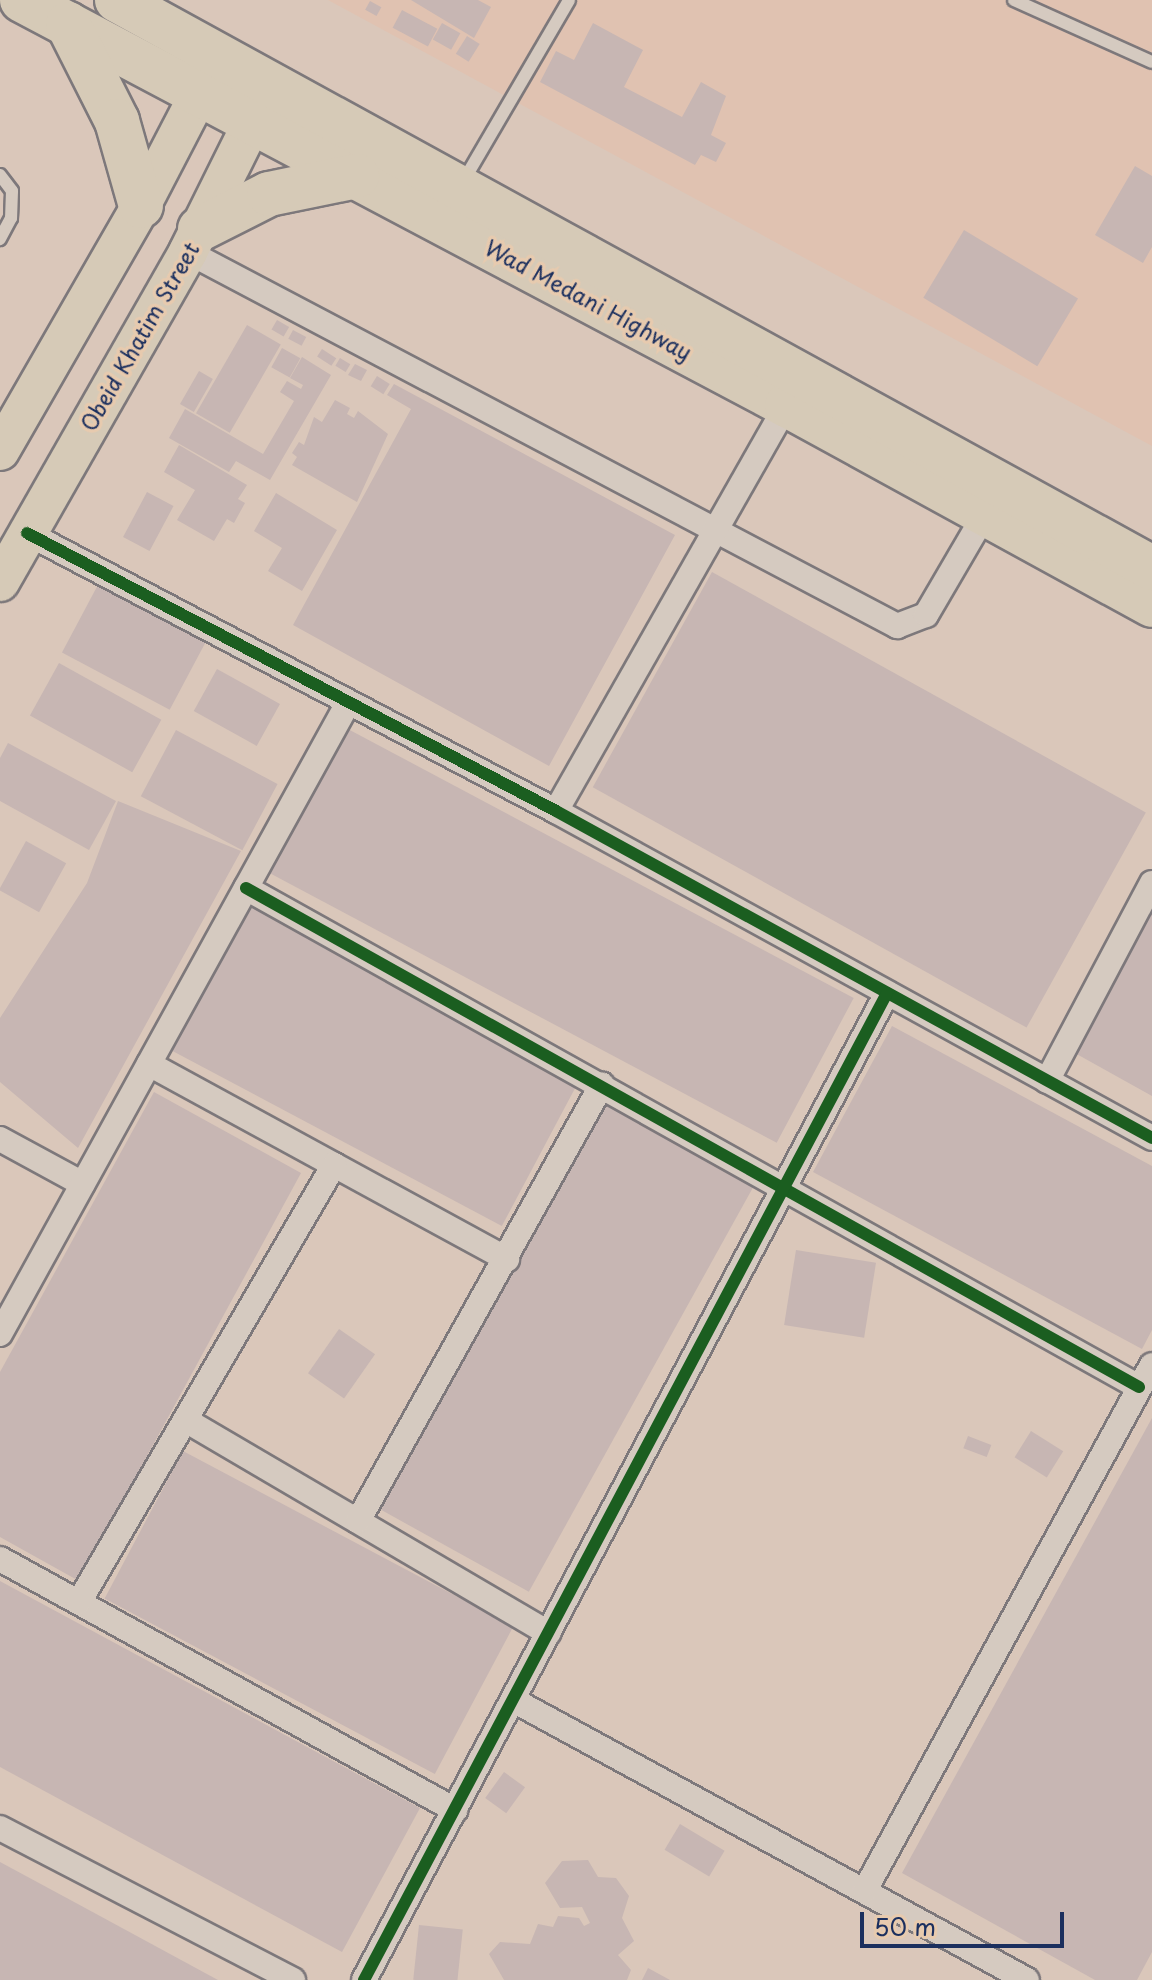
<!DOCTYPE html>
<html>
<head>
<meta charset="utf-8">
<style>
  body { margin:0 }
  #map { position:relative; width:1152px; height:1980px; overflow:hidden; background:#dac7ba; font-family:"Playpen Sans",sans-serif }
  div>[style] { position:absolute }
  .built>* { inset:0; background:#e0c2b1 }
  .building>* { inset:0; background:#c7b6b3; transform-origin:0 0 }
  .roads { filter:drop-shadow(2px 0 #7d787b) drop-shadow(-2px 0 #7d787b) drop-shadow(0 2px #7d787b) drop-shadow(0 -2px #7d787b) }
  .lane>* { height:12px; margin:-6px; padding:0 6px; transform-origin:6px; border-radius:6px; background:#d5cac0 }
  .street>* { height:24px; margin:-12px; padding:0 12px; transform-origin:12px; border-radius:12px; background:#d5cac0 }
  .primary>* { height:38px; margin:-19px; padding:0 19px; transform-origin:19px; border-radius:19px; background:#d6cab7 }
  .highway>* { height:44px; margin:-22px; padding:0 22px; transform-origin:22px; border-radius:22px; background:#d6cab7 }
  .cycleway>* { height:12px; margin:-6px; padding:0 6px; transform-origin:6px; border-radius:6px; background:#1b5e20 }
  span { translate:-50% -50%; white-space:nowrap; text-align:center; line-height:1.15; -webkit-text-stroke:7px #e7caae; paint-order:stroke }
  .street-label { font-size:22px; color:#1b2f5e }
  .scale { position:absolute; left:860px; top:1912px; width:204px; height:36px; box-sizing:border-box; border:4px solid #1b2f5e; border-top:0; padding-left:10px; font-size:24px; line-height:28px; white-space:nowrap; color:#1b2f5e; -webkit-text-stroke:6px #e7caae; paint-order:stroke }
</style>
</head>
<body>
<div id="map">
  <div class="built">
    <i style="clip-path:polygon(328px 0,1152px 0,1152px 446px)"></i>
  </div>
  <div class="building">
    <i style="clip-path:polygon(411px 0,478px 0,491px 7px,474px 38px)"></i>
    <i style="left:370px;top:1px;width:13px;height:10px;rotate:29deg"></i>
    <i style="left:402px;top:10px;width:40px;height:20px;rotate:28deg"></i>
    <i style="left:442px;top:23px;width:21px;height:19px;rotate:29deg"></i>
    <i style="clip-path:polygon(593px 23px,643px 50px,624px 87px,682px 117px,701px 82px,726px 96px,711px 135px,726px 143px,716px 162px,701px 155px,695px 165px,540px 82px,556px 51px,574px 60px)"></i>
    <i style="left:467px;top:36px;width:15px;height:21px;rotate:32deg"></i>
    <i style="clip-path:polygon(1135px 166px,1152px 176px,1152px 247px,1143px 263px,1095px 235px)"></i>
    <i style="left:964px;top:230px;width:133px;height:79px;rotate:31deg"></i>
    <i style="left:277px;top:320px;width:14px;height:11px;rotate:30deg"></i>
    <i style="left:247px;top:325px;width:39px;height:102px;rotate:30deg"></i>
    <i style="left:293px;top:330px;width:15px;height:10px;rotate:28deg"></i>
    <i style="left:282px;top:348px;width:21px;height:22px;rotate:29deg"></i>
    <i style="left:322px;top:349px;width:17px;height:9px;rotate:33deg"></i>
    <i style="clip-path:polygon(302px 357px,331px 375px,270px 480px,236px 461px,229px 472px,169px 438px,185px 409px,263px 454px,294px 401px,280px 392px,287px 381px,301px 389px,303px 385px,290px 378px)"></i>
    <i style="left:340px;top:358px;width:12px;height:9px;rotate:31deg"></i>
    <i style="clip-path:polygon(355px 364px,367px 370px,361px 381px,348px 375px)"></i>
    <i style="left:199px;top:371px;width:16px;height:38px;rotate:30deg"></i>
    <i style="left:377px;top:376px;width:15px;height:12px;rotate:32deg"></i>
    <i style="clip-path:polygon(394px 384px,675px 535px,549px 766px,293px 625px,411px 409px,387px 395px)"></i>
    <i style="clip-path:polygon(335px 400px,350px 408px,347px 414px,354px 418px,358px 411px,388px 434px,357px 502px,292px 465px,297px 457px,292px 453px,299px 442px,304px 445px,314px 417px,322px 422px)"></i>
    <i style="clip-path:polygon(179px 445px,247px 485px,238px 499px,245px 503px,234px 523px,227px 519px,214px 541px,177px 520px,195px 490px,164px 472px)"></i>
    <i style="left:147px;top:492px;width:30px;height:51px;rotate:28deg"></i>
    <i style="clip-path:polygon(276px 493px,337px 530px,302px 591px,268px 571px,282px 548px,254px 531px)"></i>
    <i style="left:712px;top:572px;width:496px;height:246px;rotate:29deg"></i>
    <i style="left:100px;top:581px;width:122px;height:81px;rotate:28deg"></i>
    <i style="left:59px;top:663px;width:117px;height:60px;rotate:29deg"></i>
    <i style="left:217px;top:669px;width:72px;height:48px;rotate:29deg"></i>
    <i style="left:346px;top:728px;width:575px;height:164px;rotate:28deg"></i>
    <i style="left:176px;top:730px;width:115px;height:75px;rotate:28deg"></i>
    <i style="clip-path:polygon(8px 743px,116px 801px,89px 850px,0 801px,0 758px)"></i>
    <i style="clip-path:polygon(118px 801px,241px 851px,78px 1148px,0 1082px,0 1018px,87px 883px)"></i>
    <i style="left:26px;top:841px;width:46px;height:56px;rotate:29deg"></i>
    <i style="left:250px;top:903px;width:374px;height:167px;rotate:28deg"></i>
    <i style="clip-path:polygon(1152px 910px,1152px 1096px,1073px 1052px)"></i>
    <i style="clip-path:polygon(892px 1026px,1152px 1166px,1152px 1330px,1142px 1349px,813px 1172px)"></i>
    <i style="clip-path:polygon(154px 1092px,301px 1173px,79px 1581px,0 1537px,0 1372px)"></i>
    <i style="left:606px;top:1104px;width:169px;height:464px;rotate:29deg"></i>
    <i style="left:796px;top:1250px;width:81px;height:76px;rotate:9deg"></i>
    <i style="left:339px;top:1329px;width:44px;height:54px;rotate:35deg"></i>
    <i style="clip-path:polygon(1152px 1418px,1152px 1952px,1137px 1980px,1095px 1980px,902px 1873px)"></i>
    <i style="left:1031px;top:1431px;width:38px;height:31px;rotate:32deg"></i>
    <i style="left:968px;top:1436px;width:25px;height:13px;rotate:21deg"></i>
    <i style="left:183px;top:1451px;width:374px;height:167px;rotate:28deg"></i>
    <i style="clip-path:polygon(0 1581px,420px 1808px,342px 1952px,0 1767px)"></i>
    <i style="left:504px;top:1772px;width:26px;height:32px;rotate:36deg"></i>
    <i style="left:680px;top:1824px;width:52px;height:30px;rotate:31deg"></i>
    <i style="clip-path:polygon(588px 1860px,598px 1877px,616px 1878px,629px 1896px,622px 1918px,634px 1941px,618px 1955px,631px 1970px,627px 1980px,504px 1980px,489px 1954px,500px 1942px,530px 1944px,538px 1924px,553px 1927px,558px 1916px,579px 1918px,584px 1926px,590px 1923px,582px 1907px,560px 1908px,545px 1883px,562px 1861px)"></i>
    <i style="clip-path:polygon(0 1862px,76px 1903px,218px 1980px,0 1980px)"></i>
    <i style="left:419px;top:1925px;width:44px;height:55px;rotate:6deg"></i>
    <i style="clip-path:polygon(648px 1968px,670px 1980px,642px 1980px)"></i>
  </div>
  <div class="roads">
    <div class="lane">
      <i style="left:1014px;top:0;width:151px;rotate:24.2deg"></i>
      <i style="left:0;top:175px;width:20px;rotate:53deg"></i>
      <i style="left:12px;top:191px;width:27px;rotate:92deg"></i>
      <i style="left:11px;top:218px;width:24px;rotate:118deg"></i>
      <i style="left:464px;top:180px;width:208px;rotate:-59.7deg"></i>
    </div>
    <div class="street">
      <i style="left:188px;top:252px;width:802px;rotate:27.81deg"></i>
      <i style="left:897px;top:626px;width:31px;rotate:-21deg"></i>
      <i style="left:926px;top:615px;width:117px;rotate:-59.7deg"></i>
      <i style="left:27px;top:533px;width:598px;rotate:27.72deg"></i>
      <i style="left:556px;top:811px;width:680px;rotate:28.75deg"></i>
      <i style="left:556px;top:811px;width:467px;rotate:-60.4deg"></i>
      <i style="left:246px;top:888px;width:1023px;rotate:29.2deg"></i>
      <i style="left:149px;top:1064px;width:408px;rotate:28.6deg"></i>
      <i style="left:1047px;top:1081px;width:224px;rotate:-62.1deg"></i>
      <i style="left:0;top:1139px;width:94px;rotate:28.5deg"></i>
      <i style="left:0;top:1334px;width:721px;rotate:-61.12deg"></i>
      <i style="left:187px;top:1421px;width:419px;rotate:30.4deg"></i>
      <i style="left:358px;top:1521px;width:500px;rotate:-60.8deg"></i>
      <i style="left:0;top:1559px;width:520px;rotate:28.88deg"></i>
      <i style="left:79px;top:1602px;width:506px;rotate:-59.74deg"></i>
      <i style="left:513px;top:1700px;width:585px;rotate:28.58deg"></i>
      <i style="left:0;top:1828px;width:330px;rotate:27.4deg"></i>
      <i style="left:865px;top:1890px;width:598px;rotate:-61.34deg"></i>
      <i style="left:364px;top:1980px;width:1117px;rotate:-62.08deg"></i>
    </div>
    <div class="primary">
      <i style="left:0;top:451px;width:283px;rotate:-60.1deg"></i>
      <i style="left:141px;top:206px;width:154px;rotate:-62.6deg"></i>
      <i style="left:0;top:582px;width:380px;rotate:-60.3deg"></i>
      <i style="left:188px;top:252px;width:173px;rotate:-63.6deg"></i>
    </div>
    <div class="highway">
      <i style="left:22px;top:0;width:866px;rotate:27.9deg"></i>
      <i style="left:787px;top:405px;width:416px;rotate:28.7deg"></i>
      <i style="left:117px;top:0;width:1181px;rotate:28.76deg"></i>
      <i style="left:68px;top:24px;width:109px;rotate:63.2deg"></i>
      <i style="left:117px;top:121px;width:88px;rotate:74.2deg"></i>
      <i style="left:200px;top:229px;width:77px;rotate:-26.9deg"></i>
      <i style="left:269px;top:194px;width:90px;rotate:-11.6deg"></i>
    </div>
  </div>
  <div class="cycleway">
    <i style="left:27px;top:533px;width:598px;rotate:27.72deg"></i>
    <i style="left:556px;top:811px;width:680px;rotate:28.75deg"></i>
    <i style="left:246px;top:888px;width:1023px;rotate:29.2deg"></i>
    <i style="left:364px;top:1980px;width:1117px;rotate:-62.08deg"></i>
  </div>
  <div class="street-label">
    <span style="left:589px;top:299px;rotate:28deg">Wad Medani Highway</span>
    <span style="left:139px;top:336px;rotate:-60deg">Obeid Khatim Street</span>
  </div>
  <div class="scale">50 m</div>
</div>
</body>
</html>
